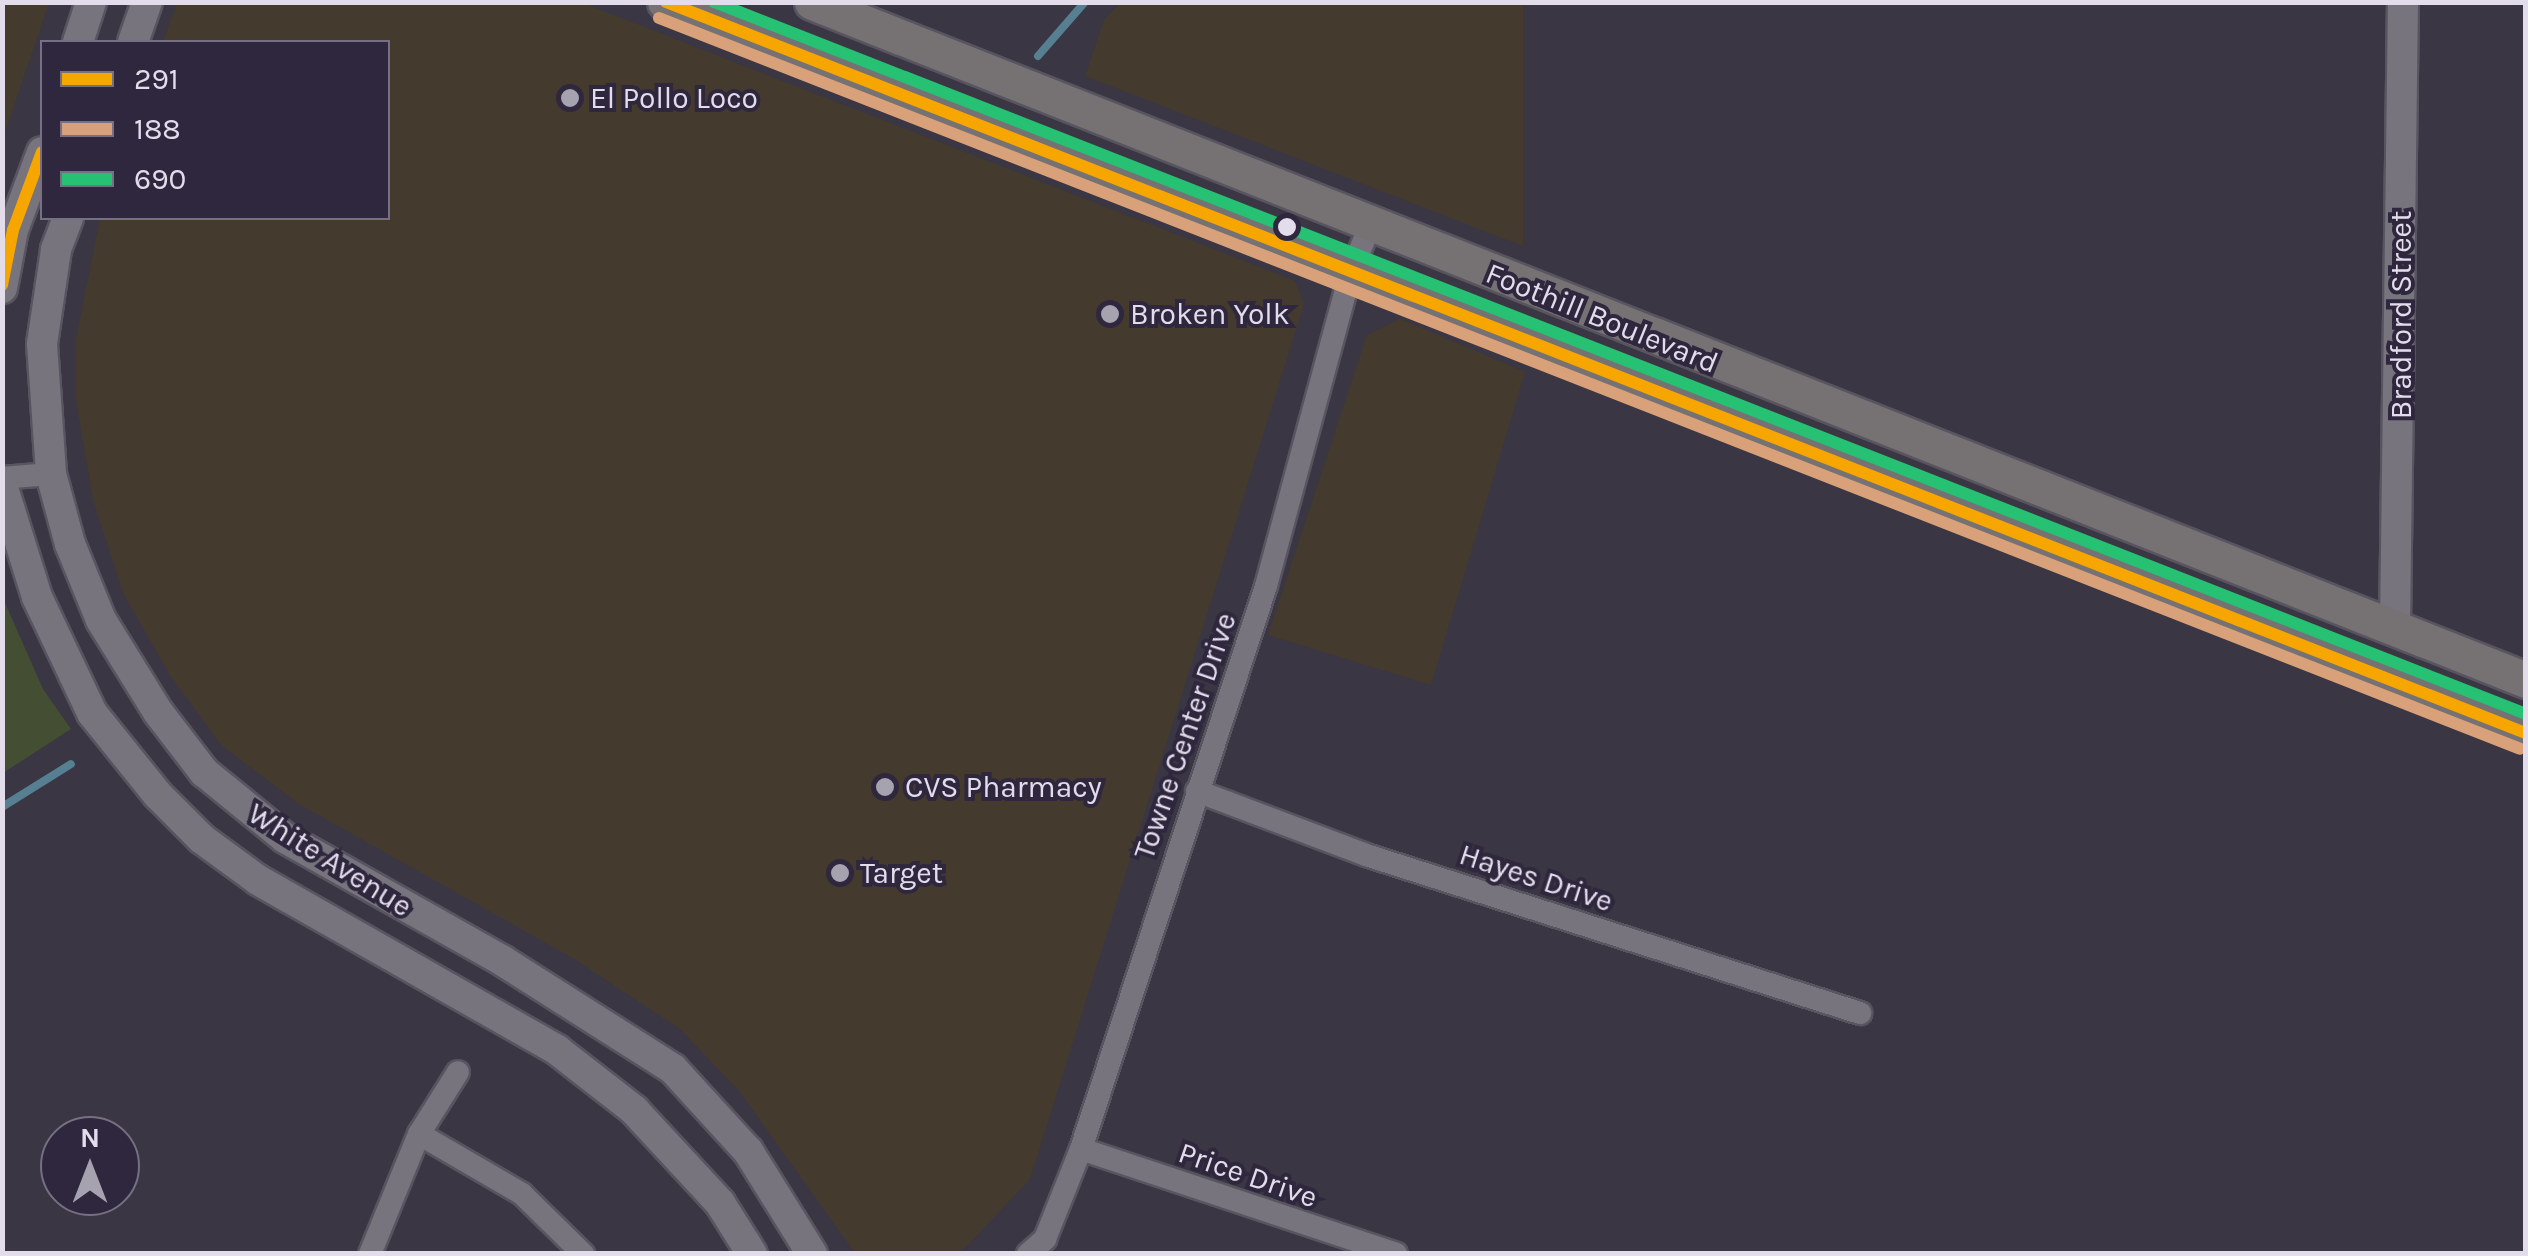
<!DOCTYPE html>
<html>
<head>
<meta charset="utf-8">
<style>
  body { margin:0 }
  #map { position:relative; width:2528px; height:1256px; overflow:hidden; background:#3a3643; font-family:Karla,sans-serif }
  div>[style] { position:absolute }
  .commercial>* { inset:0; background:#443b2e }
  .green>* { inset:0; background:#444e33 }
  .stream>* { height:8px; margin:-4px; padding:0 4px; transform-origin:4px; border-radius:4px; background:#577f92 }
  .roads { filter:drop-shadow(2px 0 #585460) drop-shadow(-2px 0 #585460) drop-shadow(0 2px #585460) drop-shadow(0 -2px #585460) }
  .street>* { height:22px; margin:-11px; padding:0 11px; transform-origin:11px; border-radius:11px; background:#77747e }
  .secondary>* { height:30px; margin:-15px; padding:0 15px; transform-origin:15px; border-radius:15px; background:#77747e }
  .primary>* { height:35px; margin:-17.5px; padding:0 17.5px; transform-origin:17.5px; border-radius:17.5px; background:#767173 }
  .bus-1>* { height:12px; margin:-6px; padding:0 6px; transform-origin:6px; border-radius:6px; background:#f7a600 }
  .bus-2>* { height:12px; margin:-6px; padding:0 6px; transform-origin:6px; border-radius:6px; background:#d9a179 }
  .bus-3>* { height:12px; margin:-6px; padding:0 6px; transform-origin:6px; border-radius:6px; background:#26c172 }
  .dots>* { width:28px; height:28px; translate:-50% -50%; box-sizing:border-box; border:5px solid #2f273d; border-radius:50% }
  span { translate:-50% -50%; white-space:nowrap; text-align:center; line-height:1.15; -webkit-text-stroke:8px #2f273d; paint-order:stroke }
  .poi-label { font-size:30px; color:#e2dceb }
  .left { translate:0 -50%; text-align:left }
  .street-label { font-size:30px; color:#e2dceb }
  .frame { position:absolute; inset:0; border:5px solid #e2dceb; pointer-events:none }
  .legend { position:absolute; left:40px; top:40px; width:350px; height:180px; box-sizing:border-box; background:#2f273d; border:2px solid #776f83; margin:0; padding:12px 18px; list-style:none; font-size:30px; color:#e2dceb }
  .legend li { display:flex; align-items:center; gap:20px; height:50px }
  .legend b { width:50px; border:2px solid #776f83 }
  .north { position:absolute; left:40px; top:1116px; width:100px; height:100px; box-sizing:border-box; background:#2f273d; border:2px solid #776f83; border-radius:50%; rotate:0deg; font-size:28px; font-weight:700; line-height:40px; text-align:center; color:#e2dceb }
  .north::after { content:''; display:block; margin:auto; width:35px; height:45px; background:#a7a2b0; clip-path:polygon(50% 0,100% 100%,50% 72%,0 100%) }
</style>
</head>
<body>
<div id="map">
  <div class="commercial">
    <i style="clip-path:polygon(3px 2px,49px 3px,3px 138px,2px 3px)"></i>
    <i style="clip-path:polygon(177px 3px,583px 3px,1295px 281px,1304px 304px,1030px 1179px,966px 1247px,954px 1253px,855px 1253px,740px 1092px,680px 1029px,576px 960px,299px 804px,222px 746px,170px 675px,124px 595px,93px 500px,76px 400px,76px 339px,100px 218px,388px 218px,388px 42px,163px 42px)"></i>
    <i style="clip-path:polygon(1120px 3px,1523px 3px,1523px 246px,1085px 76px,1104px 20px)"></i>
    <i style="clip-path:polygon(1400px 319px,1525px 372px,1431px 685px,1268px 635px,1367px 335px)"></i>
  </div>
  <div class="green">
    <i style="clip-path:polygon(2px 596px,43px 689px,71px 729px,3px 773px)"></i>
  </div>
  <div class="stream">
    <i style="left:1038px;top:56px;width:72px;rotate:-49deg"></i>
    <i style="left:2px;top:807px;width:81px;rotate:-31.9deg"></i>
  </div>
  <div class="roads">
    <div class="street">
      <i style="left:2px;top:478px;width:49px;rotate:-4.7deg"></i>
      <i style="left:1197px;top:791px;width:181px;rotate:20.7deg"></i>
      <i style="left:1366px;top:855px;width:519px;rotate:17.74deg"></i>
      <i style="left:419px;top:1134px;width:119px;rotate:30.2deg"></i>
      <i style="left:522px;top:1194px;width:86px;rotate:44.5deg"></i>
      <i style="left:1081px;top:1149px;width:332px;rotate:18.4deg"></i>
      <i style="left:370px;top:1254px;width:130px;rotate:-67.8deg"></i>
      <i style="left:419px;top:1134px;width:73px;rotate:-57.8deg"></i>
      <i style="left:1028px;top:1254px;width:23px;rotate:-41deg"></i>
      <i style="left:1045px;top:1239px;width:97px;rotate:-68.2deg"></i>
      <i style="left:1081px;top:1149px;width:593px;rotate:-71.81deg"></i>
      <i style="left:1266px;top:586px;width:323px;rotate:-74.9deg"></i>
      <i style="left:1350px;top:274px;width:52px;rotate:-67.4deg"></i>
    </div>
    <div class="secondary">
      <i style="left:78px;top:42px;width:42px;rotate:-72deg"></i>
      <i style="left:133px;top:42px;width:42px;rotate:-70.7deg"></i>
      <i style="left:68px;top:218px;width:34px;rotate:111deg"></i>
      <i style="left:56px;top:250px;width:95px;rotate:98.5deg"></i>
      <i style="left:42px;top:344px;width:130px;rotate:86deg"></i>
      <i style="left:51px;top:474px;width:73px;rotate:74.8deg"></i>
      <i style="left:70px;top:544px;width:82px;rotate:67.8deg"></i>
      <i style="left:101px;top:620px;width:108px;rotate:58.2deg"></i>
      <i style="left:158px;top:712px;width:76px;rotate:52.5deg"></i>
      <i style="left:204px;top:772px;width:104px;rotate:39.2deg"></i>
      <i style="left:285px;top:838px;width:250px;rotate:29.4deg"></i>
      <i style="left:503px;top:961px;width:201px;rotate:32.4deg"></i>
      <i style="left:673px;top:1069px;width:111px;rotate:47.6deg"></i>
      <i style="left:748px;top:1151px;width:121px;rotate:58.1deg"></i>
      <i style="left:2px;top:288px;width:59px;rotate:-79.3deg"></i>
      <i style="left:13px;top:230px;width:83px;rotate:-69.6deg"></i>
      <i style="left:2px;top:485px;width:117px;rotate:72.6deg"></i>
      <i style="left:37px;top:597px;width:128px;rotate:64.6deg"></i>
      <i style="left:92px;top:713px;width:105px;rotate:51.2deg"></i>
      <i style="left:158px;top:795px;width:62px;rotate:45deg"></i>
      <i style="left:202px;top:839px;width:69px;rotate:36.2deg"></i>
      <i style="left:258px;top:880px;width:344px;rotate:29.6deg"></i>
      <i style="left:557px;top:1050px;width:98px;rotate:37.9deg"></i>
      <i style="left:634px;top:1110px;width:127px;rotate:47.2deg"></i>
      <i style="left:720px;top:1203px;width:60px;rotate:57.9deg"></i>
      <i style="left:2395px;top:627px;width:625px;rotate:-89.27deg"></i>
    </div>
    <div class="primary">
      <i style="left:665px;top:2px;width:1999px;rotate:21.44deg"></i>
      <i style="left:812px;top:2px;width:1843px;rotate:21.58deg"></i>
    </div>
  </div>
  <div class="bus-1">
    <i style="left:666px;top:2px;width:1998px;rotate:21.46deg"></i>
    <i style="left:2px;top:285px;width:56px;rotate:-78.7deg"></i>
    <i style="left:13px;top:230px;width:83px;rotate:-69.6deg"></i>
  </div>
  <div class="bus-2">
    <i style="left:659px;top:18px;width:1999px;rotate:21.44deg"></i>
  </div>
  <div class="bus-3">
    <i style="left:714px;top:2px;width:1947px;rotate:21.45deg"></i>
  </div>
  <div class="dots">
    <i style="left:570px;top:98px;background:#a7a2b0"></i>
    <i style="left:1287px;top:227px;background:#e2dceb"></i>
    <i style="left:1110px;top:314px;background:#a7a2b0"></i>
    <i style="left:885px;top:787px;background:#a7a2b0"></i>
    <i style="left:840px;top:873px;background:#a7a2b0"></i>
  </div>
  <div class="poi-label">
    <span class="left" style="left:590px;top:98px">El Pollo Loco</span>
    <span class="left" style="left:1130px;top:314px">Broken Yolk</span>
    <span class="left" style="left:905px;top:787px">CVS Pharmacy</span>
    <span class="left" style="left:860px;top:873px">Target</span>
  </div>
  <div class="street-label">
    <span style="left:2401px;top:315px;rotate:-90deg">Bradford Street</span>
    <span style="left:1602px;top:318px;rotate:22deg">Foothill Boulevard</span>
    <span style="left:1185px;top:736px;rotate:-71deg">Towne Center Drive</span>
    <span style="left:330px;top:860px;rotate:32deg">White Avenue</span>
    <span style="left:1536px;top:878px;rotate:18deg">Hayes Drive</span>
    <span style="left:1248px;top:1175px;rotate:19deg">Price Drive</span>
  </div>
  <div class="frame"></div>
  <ul class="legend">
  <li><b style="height:12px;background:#f7a600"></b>291</li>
  <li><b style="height:12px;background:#d9a179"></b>188</li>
  <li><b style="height:12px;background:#26c172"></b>690</li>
  </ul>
  <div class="north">N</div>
</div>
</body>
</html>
